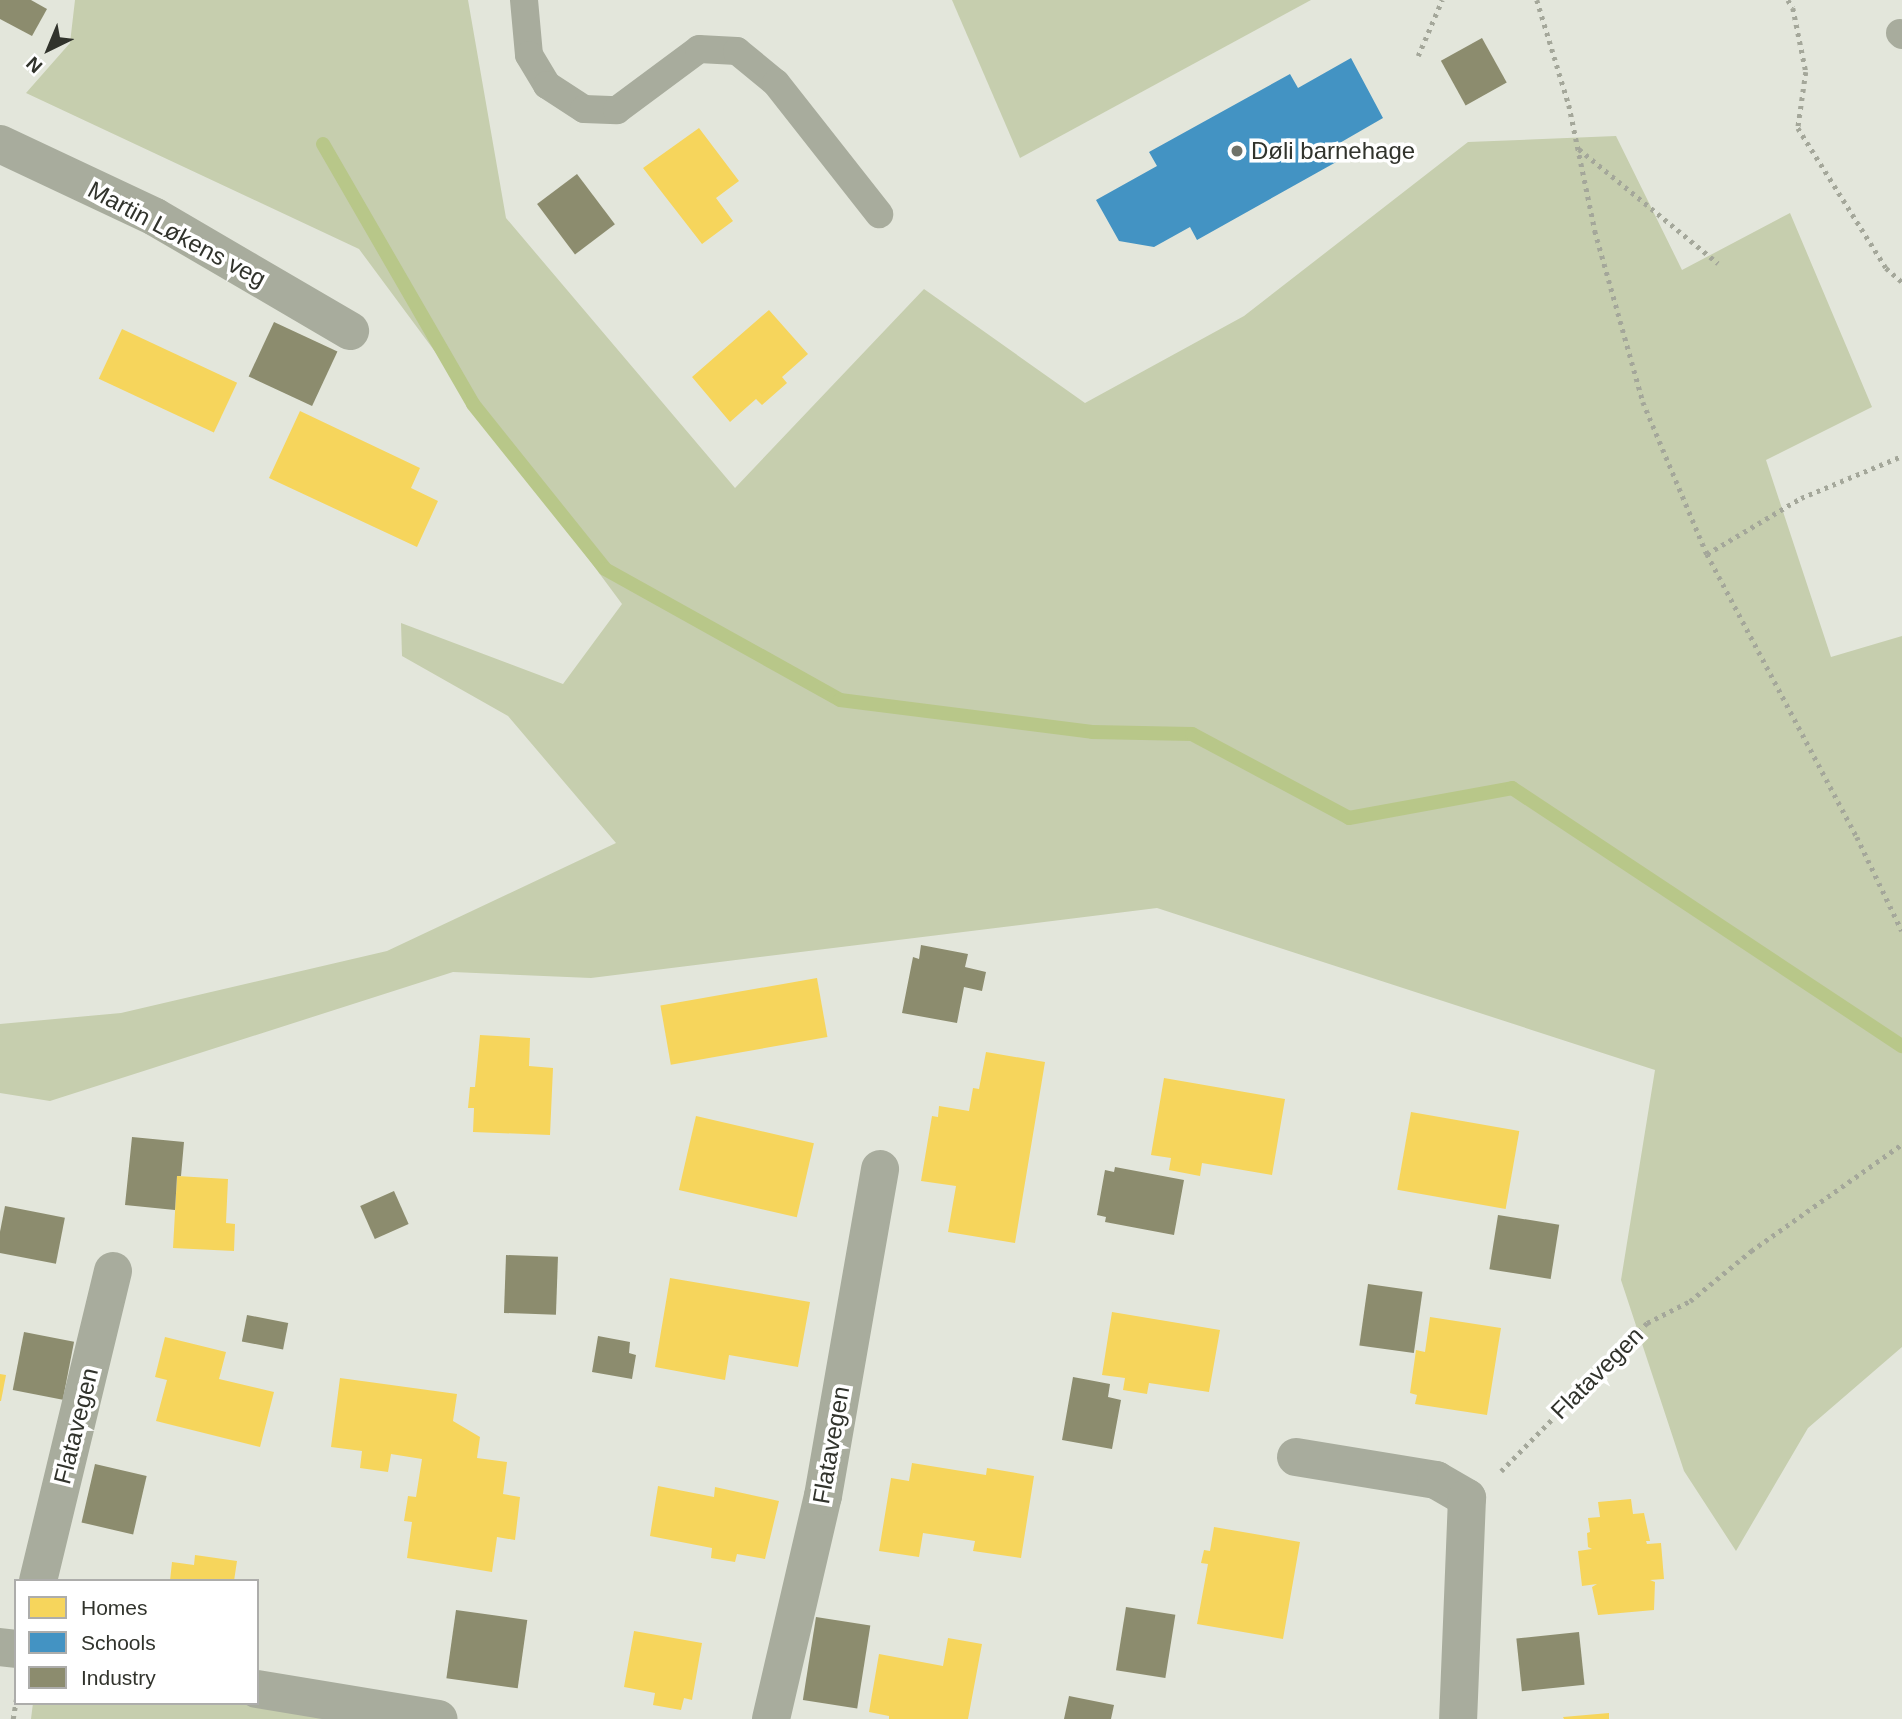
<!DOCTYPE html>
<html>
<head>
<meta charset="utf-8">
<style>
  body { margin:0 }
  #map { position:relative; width:1902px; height:1719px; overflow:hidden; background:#e3e6db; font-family:Helvetica,sans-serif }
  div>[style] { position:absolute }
  .green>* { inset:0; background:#c6ceae }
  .homes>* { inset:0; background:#f6d55c; transform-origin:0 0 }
  .schools>* { inset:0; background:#4393c3 }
  .industry>* { inset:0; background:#8c8c6e; transform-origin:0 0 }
  .stream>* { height:14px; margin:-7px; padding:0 7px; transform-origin:7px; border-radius:7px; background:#b8c789 }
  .path>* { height:4.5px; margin-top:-2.25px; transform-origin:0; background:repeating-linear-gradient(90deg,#a4a79a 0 3.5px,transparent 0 8.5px) }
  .lane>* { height:28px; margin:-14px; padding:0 14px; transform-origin:14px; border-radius:14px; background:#a8ac9d }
  .street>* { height:38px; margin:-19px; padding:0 19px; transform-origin:19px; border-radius:19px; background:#a8ac9d }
  .dots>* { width:19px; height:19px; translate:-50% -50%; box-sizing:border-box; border:4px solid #fff; border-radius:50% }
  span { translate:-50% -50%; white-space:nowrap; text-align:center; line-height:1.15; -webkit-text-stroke:7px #fff; paint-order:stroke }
  .poi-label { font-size:24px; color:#31332c }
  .left { translate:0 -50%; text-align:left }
  .street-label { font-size:24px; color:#31332c }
  .legend { position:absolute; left:14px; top:1579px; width:245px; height:126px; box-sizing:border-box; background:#fff; border:2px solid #adadab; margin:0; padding:9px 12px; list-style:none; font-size:21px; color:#31332c }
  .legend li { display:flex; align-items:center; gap:14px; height:35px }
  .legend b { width:35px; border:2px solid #adadab }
  .north { position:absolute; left:14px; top:14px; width:70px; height:70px; -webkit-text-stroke:5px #fff; paint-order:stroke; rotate:223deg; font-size:19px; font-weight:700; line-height:28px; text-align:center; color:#31332c }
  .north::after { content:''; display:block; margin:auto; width:24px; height:32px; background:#31332c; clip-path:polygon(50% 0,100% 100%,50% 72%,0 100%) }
</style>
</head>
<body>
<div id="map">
  <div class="green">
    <i style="clip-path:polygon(75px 0,468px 0,506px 218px,735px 488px,924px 289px,1085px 403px,1244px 316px,1468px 142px,1616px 136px,1682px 270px,1790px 213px,1872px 407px,1766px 460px,1831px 657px,1902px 636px,1902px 1347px,1808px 1428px,1736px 1551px,1684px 1471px,1621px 1280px,1655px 1070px,1157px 908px,591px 978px,453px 972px,50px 1101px,0 1093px,0 1024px,121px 1013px,387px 951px,616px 843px,508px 716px,402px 656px,401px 623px,563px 684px,622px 604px,359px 249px,26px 93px,70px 43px)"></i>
    <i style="clip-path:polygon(952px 0,1311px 0,1020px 158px)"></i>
    <i style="clip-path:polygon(33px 1703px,257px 1703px,354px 1719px,31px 1719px)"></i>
  </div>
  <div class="homes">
    <i style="clip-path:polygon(699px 128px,739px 181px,716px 198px,733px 221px,702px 244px,643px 168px)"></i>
    <i style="clip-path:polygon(769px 310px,808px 354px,782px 377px,787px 383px,762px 405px,756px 399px,730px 422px,692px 377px)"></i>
    <i style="left:122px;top:329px;width:127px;height:55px;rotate:25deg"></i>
    <i style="clip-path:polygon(300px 411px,420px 468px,411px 488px,438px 501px,417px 547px,269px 478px)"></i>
    <i style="left:817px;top:978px;width:60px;height:159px;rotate:80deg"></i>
    <i style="clip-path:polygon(480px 1035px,530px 1038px,529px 1066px,553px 1068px,550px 1135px,473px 1132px,474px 1108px,468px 1108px,470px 1087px,475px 1087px)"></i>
    <i style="clip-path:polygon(986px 1052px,1045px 1062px,1015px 1243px,948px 1232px,956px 1186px,921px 1181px,932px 1116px,938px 1117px,939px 1106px,969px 1111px,973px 1088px,979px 1089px)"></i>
    <i style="clip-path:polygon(1164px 1078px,1285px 1099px,1272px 1175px,1202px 1163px,1200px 1176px,1169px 1170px,1171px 1158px,1151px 1155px)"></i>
    <i style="left:1411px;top:1112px;width:110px;height:79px;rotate:10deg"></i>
    <i style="left:696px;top:1116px;width:121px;height:76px;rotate:13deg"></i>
    <i style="clip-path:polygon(177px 1176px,228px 1179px,226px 1223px,235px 1224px,234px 1251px,173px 1248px)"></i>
    <i style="clip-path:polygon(670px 1278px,810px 1302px,798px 1367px,729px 1355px,725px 1380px,655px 1367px)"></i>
    <i style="clip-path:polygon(1112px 1312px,1220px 1330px,1209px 1392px,1149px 1383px,1147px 1394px,1123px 1390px,1125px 1378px,1102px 1375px)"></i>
    <i style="clip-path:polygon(1430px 1317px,1501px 1328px,1487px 1415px,1415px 1404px,1417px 1395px,1410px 1393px,1416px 1350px,1425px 1352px)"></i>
    <i style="clip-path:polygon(165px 1337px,226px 1352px,219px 1379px,274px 1392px,260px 1447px,156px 1421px,167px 1380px,155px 1377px)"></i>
    <i style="clip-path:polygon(0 1374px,6px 1375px,1px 1401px,0 1401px)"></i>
    <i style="clip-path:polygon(340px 1378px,457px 1394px,453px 1421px,480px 1437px,477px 1458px,507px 1462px,503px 1494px,520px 1497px,515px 1540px,497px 1537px,492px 1572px,407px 1558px,412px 1522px,404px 1521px,408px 1496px,416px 1497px,422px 1459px,391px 1454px,388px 1472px,360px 1468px,362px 1451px,331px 1447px)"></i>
    <i style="clip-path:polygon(912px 1463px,986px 1475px,987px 1468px,1034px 1476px,1021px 1558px,973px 1551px,975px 1541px,923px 1533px,919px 1557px,879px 1551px,891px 1478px,909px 1481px)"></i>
    <i style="clip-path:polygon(658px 1486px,714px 1497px,715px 1487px,779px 1501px,765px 1559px,737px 1554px,735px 1562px,711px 1558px,712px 1548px,650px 1536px)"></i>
    <i style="clip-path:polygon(1631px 1499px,1633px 1514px,1644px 1513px,1650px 1541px,1646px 1541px,1647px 1544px,1661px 1543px,1664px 1579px,1650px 1580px,1655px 1582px,1654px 1610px,1598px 1615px,1592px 1587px,1597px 1584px,1582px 1586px,1578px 1551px,1592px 1549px,1588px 1547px,1587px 1533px,1590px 1532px,1588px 1518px,1600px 1517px,1598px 1502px)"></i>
    <i style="clip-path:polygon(1214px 1527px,1300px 1542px,1283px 1639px,1197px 1624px,1208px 1564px,1201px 1563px,1204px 1550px,1210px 1551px)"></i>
    <i style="clip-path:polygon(195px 1555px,237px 1561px,234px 1581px,170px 1581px,172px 1562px,194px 1565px)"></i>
    <i style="clip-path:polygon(634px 1631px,702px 1643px,692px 1700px,684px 1698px,681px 1710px,653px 1705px,655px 1693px,624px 1687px)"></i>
    <i style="clip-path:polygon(948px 1638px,982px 1644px,968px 1719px,889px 1719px,889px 1716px,869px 1712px,879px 1654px,943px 1666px)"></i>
    <i style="clip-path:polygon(1609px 1713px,1609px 1719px,1564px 1719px,1563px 1717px)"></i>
  </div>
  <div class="schools">
    <i style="clip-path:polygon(1351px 58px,1383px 118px,1331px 148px,1338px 161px,1197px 240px,1190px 227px,1154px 247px,1119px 241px,1096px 200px,1157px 166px,1149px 152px,1290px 74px,1298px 88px)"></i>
  </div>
  <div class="industry">
    <i style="clip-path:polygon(0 0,31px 0,47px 9px,32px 36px,0 19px)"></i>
    <i style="left:1482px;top:38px;width:51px;height:47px;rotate:61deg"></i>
    <i style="left:577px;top:174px;width:63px;height:50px;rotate:53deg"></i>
    <i style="left:274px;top:322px;width:70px;height:60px;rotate:25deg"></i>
    <i style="clip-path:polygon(921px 945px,968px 954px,965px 967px,986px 972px,982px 991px,964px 987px,957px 1023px,902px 1013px,913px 957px,919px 959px)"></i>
    <i style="clip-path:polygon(132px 1137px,184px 1142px,181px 1176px,177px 1176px,175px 1210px,125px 1205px)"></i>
    <i style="clip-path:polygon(1115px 1167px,1184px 1180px,1174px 1235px,1105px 1222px,1106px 1217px,1097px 1215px,1105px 1170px,1114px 1172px)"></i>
    <i style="left:394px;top:1191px;width:36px;height:37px;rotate:66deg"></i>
    <i style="left:5px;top:1206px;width:61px;height:47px;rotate:11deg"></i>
    <i style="left:1498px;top:1215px;width:62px;height:55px;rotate:9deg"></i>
    <i style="left:506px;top:1255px;width:52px;height:58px;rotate:2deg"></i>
    <i style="left:1368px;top:1284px;width:55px;height:62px;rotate:8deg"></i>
    <i style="left:247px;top:1315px;width:42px;height:27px;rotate:11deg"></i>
    <i style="left:24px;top:1332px;width:51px;height:59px;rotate:11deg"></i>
    <i style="clip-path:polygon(598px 1336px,630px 1342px,629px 1353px,636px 1355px,632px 1379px,592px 1372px)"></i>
    <i style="clip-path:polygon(1073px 1377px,1110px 1384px,1108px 1397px,1121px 1400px,1112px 1449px,1062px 1440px)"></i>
    <i style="left:95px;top:1464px;width:53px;height:60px;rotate:13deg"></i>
    <i style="left:1126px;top:1607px;width:50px;height:64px;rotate:9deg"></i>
    <i style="left:456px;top:1610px;width:72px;height:69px;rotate:8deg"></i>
    <i style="left:816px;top:1617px;width:55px;height:84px;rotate:9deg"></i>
    <i style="left:1579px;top:1632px;width:53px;height:63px;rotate:84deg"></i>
    <i style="clip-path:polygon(1069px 1696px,1114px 1705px,1111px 1719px,1064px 1719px)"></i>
  </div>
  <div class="stream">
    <i style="left:323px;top:144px;width:300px;rotate:60deg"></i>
    <i style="left:473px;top:404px;width:211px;rotate:51.3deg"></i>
    <i style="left:605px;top:569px;width:269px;rotate:29.1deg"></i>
    <i style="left:840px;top:700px;width:254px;rotate:7.2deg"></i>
    <i style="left:1092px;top:732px;width:100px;rotate:1.1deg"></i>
    <i style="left:1192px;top:734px;width:178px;rotate:28.1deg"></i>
    <i style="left:1349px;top:818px;width:166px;rotate:-10.4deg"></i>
    <i style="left:1512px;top:788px;width:468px;rotate:33.5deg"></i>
  </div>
  <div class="path">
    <i style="left:1537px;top:0;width:110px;rotate:73.1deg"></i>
    <i style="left:1569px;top:105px;width:129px;rotate:78.3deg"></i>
    <i style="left:1595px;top:231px;width:178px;rotate:74.3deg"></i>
    <i style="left:1643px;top:402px;width:165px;rotate:67.2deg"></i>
    <i style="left:1707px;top:554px;width:320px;rotate:62.1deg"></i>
    <i style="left:1857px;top:837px;width:104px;rotate:64.4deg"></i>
    <i style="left:1788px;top:0;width:9px;rotate:58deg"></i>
    <i style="left:1793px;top:8px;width:65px;rotate:78.5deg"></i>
    <i style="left:1806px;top:72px;width:57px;rotate:98.1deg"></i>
    <i style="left:1798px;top:128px;width:165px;rotate:57.8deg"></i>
    <i style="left:1886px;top:268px;width:21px;rotate:41deg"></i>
    <i style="left:1418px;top:56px;width:61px;rotate:-66.8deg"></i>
    <i style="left:1579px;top:149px;width:180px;rotate:39.4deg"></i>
    <i style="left:1707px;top:554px;width:109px;rotate:-30.8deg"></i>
    <i style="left:1801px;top:498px;width:109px;rotate:-22.6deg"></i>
    <i style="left:1501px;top:1471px;width:208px;rotate:-45.4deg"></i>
    <i style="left:1647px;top:1323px;width:48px;rotate:-27.1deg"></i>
    <i style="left:1690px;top:1301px;width:79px;rotate:-39.3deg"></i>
    <i style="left:1751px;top:1251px;width:185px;rotate:-35.3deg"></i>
    <i style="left:13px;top:1719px;width:20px;rotate:-81deg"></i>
  </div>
  <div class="lane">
    <i style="left:524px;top:0;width:55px;rotate:84.8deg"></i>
    <i style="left:529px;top:55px;width:35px;rotate:59deg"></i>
    <i style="left:547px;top:85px;width:44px;rotate:33deg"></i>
    <i style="left:584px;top:109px;width:33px;rotate:2deg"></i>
    <i style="left:617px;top:110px;width:102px;rotate:-36.6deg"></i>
    <i style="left:699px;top:49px;width:38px;rotate:3deg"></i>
    <i style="left:737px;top:51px;width:50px;rotate:39.4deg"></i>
    <i style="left:776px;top:83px;width:167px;rotate:51.8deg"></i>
    <i style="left:1900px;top:33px;width:3px;rotate:45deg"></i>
  </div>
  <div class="street">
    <i style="left:0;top:144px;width:171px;rotate:25.2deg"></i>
    <i style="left:155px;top:217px;width:226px;rotate:30.3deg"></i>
    <i style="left:1296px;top:1457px;width:142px;rotate:9.3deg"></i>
    <i style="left:1436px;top:1480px;width:36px;rotate:30deg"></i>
    <i style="left:1467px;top:1498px;width:221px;rotate:92.3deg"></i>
    <i style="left:38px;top:1581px;width:319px;rotate:-76.4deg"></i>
    <i style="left:0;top:1647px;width:16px;rotate:7deg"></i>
    <i style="left:257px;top:1689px;width:184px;rotate:9.4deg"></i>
    <i style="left:771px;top:1719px;width:229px;rotate:-76.9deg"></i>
    <i style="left:823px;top:1496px;width:332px;rotate:-80.1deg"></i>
  </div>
  <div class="dots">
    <i style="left:1237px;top:151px;background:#6f7269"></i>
  </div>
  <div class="poi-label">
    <span class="left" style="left:1251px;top:151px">Døli barnehage</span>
  </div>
  <div class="street-label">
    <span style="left:177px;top:234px;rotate:28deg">Martin Løkens veg</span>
    <span style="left:1597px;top:1373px;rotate:-45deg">Flatavegen</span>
    <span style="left:76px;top:1426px;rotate:-76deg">Flatavegen</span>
    <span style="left:831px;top:1445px;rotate:-80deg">Flatavegen</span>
  </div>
  <ul class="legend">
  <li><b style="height:19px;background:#f6d55c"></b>Homes</li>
  <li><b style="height:19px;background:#4393c3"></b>Schools</li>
  <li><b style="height:19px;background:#8c8c6e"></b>Industry</li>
  </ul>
  <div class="north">N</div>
</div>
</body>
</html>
